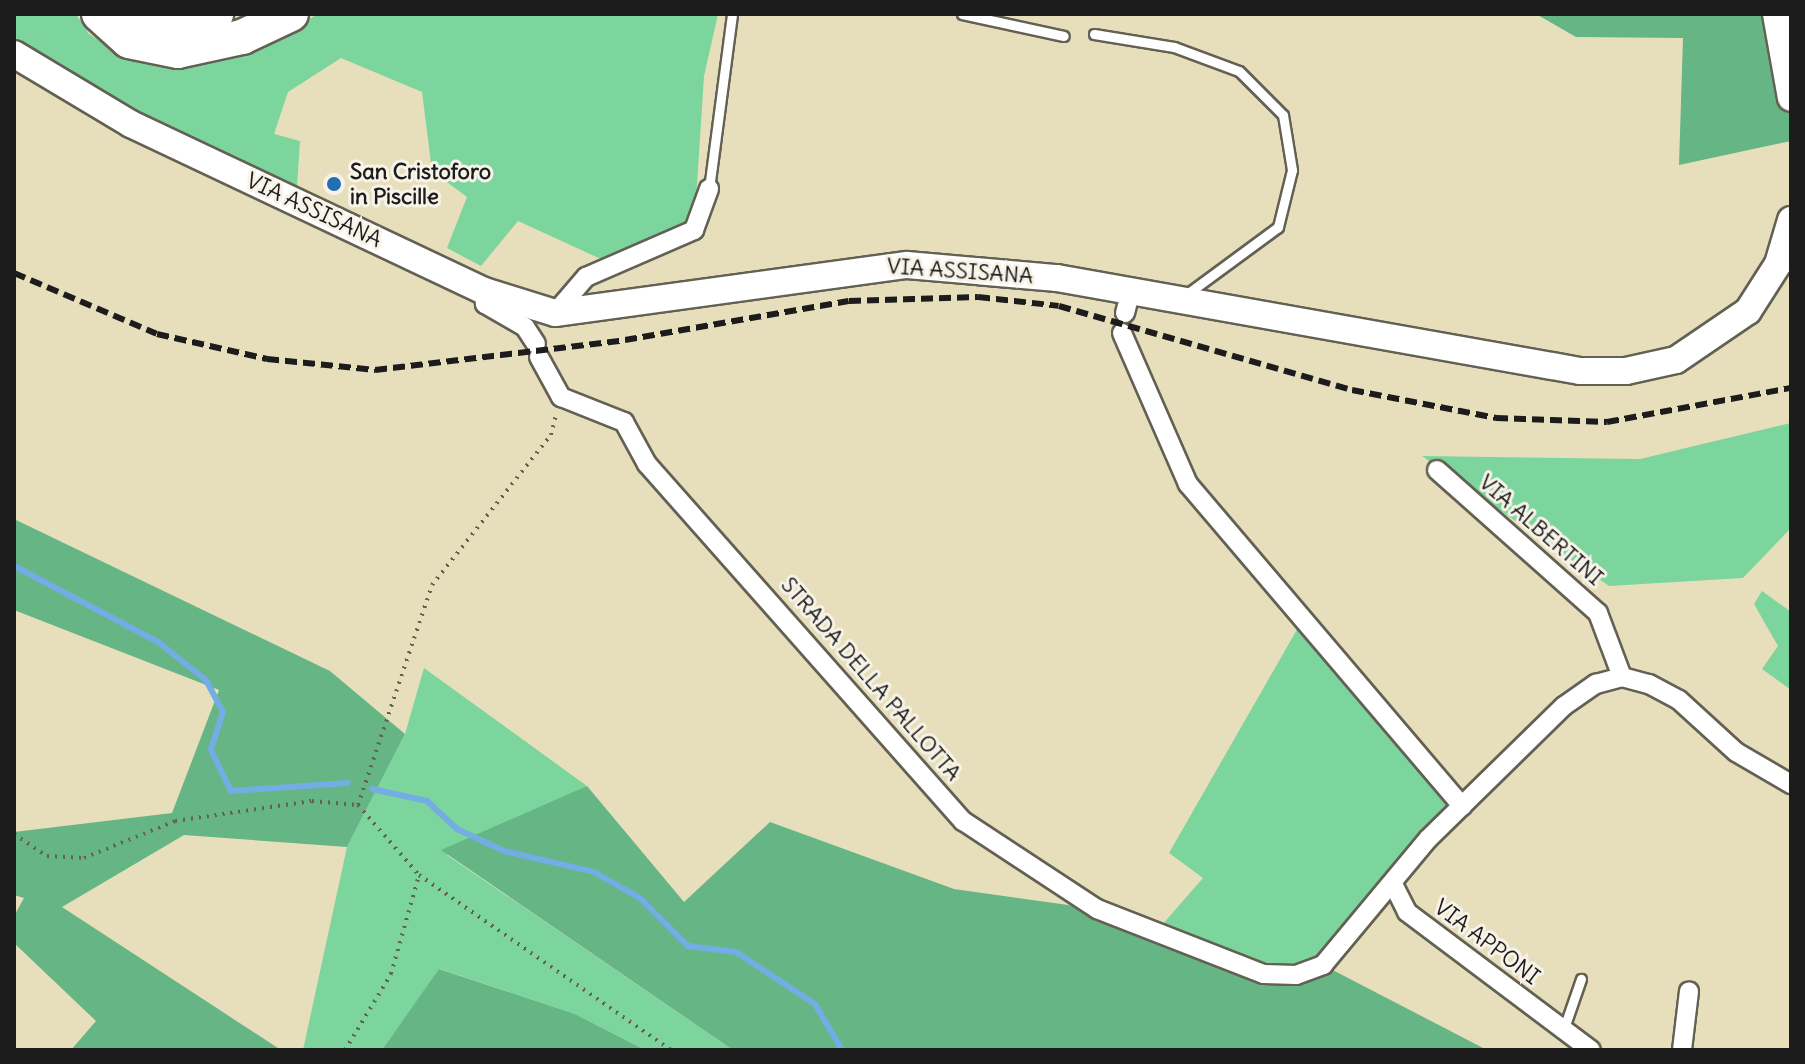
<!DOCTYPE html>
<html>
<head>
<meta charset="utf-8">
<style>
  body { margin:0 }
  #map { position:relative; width:1805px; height:1064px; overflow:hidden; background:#e7dfbb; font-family:Delius,sans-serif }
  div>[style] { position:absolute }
  .green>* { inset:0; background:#7cd59c }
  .forest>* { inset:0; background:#65b684 }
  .stream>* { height:6px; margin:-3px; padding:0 3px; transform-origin:3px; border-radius:3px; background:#73ade4 }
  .path>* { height:4px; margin-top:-2px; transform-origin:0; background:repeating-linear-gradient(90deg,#636054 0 2px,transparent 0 8px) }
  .roads { filter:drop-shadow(2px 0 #636054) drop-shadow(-2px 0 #636054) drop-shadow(0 2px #636054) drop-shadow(0 -2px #636054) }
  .service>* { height:9px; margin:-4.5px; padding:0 4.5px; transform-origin:4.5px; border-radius:4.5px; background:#fff }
  .minor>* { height:18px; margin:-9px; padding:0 9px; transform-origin:9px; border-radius:9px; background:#fff }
  .secondary>* { height:26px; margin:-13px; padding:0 13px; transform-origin:13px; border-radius:13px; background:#fff }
  .motorway>* { height:34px; margin:-17px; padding:0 17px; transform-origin:17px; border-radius:17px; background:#fff }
  .rail>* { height:6px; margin-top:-3px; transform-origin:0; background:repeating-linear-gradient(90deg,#1c1c1c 0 12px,transparent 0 18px) }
  .dots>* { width:22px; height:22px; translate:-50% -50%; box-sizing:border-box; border:4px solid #f7f3e8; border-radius:50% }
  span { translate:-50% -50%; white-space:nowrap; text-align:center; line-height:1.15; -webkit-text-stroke:6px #f7f3e8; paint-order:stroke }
  .poi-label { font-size:22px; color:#1c1c1c; font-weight:700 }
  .left { translate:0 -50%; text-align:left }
  .street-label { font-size:22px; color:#1c1c1c }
  .frame { position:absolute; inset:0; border:16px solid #1c1c1c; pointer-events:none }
</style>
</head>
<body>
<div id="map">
  <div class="green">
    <i style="clip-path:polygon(14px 14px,76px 14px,89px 34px,121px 54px,166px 66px,254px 51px,318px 14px,718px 14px,704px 76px,695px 215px,666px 238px,603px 260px,518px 221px,481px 266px,447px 248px,467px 197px,432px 171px,422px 92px,341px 58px,288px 92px,274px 134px,300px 141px,297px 186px,107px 98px,14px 37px)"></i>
    <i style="clip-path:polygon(1791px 423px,1791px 528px,1743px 578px,1609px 586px,1422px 456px,1640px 459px)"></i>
    <i style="clip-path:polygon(1762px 591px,1791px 612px,1791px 690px,1762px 669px,1778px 646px,1754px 604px)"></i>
    <i style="clip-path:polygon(1303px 619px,1462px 806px,1352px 937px,1296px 975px,1155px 933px,1203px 878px,1169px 853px)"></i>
    <i style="clip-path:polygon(424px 668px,587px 786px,447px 855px,733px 1050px,645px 1050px,575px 1014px,440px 969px,382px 1050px,303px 1050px,347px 847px,405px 734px)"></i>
  </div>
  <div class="forest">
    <i style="clip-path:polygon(1536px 14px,1791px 14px,1791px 141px,1679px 165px,1683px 38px,1576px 37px)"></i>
    <i style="clip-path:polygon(14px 519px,330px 671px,405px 734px,347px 847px,184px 835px,62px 907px,281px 1050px,71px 1050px,96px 1021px,14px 943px,14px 916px,24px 898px,14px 895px,14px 832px,172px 813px,219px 690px,14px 610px)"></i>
    <i style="clip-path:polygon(587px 786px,684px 902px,770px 822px,954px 889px,1097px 909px,1264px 974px,1323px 965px,1487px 1050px,733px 1050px,441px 850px)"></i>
    <i style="clip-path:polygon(439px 969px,575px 1014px,645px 1050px,382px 1050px)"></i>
  </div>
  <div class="stream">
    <i style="left:14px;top:566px;width:163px;rotate:27.8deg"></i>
    <i style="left:158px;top:642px;width:61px;rotate:38.4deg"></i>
    <i style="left:206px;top:680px;width:36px;rotate:62deg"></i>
    <i style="left:223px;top:712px;width:40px;rotate:108deg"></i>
    <i style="left:211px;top:750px;width:46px;rotate:64deg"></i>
    <i style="left:231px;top:791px;width:117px;rotate:-3.9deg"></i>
    <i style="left:372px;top:789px;width:56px;rotate:12.3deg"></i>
    <i style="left:427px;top:801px;width:41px;rotate:43deg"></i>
    <i style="left:457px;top:829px;width:52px;rotate:25.1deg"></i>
    <i style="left:504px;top:851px;width:92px;rotate:13.1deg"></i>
    <i style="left:594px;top:872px;width:53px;rotate:29.5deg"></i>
    <i style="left:640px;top:898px;width:68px;rotate:45deg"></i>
    <i style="left:688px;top:946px;width:48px;rotate:7.1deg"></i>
    <i style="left:736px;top:952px;width:95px;rotate:33.4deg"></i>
    <i style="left:815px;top:1004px;width:53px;rotate:59.6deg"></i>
  </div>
  <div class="path">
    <i style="left:358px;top:805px;width:232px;rotate:-71.4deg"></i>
    <i style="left:432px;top:585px;width:191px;rotate:-51.6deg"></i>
    <i style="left:551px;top:435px;width:21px;rotate:-76deg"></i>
    <i style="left:14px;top:834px;width:40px;rotate:34deg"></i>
    <i style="left:47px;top:856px;width:37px;rotate:3deg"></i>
    <i style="left:84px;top:858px;width:98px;rotate:-22.1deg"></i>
    <i style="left:175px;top:821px;width:138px;rotate:-8.3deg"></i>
    <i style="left:312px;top:801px;width:46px;rotate:5deg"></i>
    <i style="left:358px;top:805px;width:93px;rotate:48.9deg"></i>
    <i style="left:419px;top:875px;width:307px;rotate:34.8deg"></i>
    <i style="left:345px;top:1050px;width:89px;rotate:-58.8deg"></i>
    <i style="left:391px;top:974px;width:103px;rotate:-74.2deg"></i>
  </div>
  <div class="roads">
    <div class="service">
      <i style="left:962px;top:14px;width:104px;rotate:12.2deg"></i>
      <i style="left:1094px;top:34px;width:81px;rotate:9.2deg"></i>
      <i style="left:1174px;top:47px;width:69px;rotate:20.3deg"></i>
      <i style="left:1239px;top:71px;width:62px;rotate:45deg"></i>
      <i style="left:1283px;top:115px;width:56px;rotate:80.7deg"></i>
      <i style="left:1292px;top:170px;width:59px;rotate:103.8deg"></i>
      <i style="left:1278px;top:227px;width:117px;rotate:143.7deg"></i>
      <i style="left:709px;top:189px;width:177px;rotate:-82.5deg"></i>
      <i style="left:1564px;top:1028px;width:52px;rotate:-70.9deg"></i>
    </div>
    <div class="minor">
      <i style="left:484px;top:291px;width:13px;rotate:86deg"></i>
      <i style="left:485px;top:304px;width:46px;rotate:29.9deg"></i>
      <i style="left:525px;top:327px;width:20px;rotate:57deg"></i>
      <i style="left:555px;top:313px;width:48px;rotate:-49.3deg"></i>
      <i style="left:586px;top:277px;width:118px;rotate:-23.5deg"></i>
      <i style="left:694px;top:230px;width:44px;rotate:-69.9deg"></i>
      <i style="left:1125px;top:313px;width:23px;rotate:-75deg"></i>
      <i style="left:1122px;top:333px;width:165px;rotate:66.4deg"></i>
      <i style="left:1188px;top:484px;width:423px;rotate:49.6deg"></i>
      <i style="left:539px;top:357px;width:46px;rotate:61.2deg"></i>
      <i style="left:561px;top:397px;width:68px;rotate:21.6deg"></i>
      <i style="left:624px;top:422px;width:48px;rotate:61.3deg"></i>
      <i style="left:647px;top:464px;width:477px;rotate:48.5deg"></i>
      <i style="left:963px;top:821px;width:160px;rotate:33.3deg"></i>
      <i style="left:1097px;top:909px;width:179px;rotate:21.3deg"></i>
      <i style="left:1264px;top:974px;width:32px;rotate:2deg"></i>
      <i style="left:1296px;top:975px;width:29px;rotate:-20deg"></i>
      <i style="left:1323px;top:965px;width:164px;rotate:-50.2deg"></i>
      <i style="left:1428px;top:839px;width:190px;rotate:-44.4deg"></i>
      <i style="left:1564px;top:706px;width:39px;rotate:-35deg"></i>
      <i style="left:1596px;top:684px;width:27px;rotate:-15deg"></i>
      <i style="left:1622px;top:677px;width:28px;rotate:15deg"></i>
      <i style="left:1649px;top:684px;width:34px;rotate:28deg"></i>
      <i style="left:1679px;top:700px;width:77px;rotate:42.4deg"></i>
      <i style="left:1736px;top:752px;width:64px;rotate:30.2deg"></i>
      <i style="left:1437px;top:470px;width:215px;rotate:41.6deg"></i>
      <i style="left:1598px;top:613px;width:68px;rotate:69.4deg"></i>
      <i style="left:1394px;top:886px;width:29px;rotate:63deg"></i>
      <i style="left:1407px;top:912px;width:230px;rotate:36.9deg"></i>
      <i style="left:1682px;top:1050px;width:59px;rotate:-83.2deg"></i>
    </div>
    <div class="secondary">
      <i style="left:1776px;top:14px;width:85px;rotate:79.9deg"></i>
      <i style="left:14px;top:54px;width:136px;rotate:30.9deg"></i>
      <i style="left:131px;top:124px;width:391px;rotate:25.3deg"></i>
      <i style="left:484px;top:291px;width:74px;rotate:17.2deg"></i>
      <i style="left:555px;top:313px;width:355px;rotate:-7.8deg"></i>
      <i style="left:907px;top:265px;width:151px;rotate:5deg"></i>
      <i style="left:1057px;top:278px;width:531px;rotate:10.08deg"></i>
      <i style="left:1580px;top:371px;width:46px"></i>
      <i style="left:1626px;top:371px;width:51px;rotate:-12.4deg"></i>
      <i style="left:1676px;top:360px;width:87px;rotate:-34.2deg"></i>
      <i style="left:1748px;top:311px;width:56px;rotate:-57.4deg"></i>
      <i style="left:1778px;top:264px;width:46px;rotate:-73.5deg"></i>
    </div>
    <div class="motorway">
      <i style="left:99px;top:14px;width:40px;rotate:42deg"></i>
      <i style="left:129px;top:41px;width:50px;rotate:11.5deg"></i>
      <i style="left:178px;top:51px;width:66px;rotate:-12.3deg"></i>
      <i style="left:242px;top:37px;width:54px;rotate:-25.1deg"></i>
      <i style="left:124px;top:20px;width:45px;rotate:9deg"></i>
      <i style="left:168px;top:27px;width:50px;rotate:-15.2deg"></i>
    </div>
  </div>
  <div class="rail">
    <i style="left:14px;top:273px;width:155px;rotate:23.1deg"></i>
    <i style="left:157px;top:334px;width:113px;rotate:12.8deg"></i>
    <i style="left:267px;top:359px;width:109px;rotate:5.8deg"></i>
    <i style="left:375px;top:370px;width:252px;rotate:-6.8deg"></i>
    <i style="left:625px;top:340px;width:227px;rotate:-9.9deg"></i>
    <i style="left:849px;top:301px;width:129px;rotate:-1.8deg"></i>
    <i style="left:978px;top:297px;width:81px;rotate:6.3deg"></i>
    <i style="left:1059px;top:306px;width:305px;rotate:16deg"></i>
    <i style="left:1352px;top:390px;width:147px;rotate:11deg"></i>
    <i style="left:1496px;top:418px;width:111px;rotate:2.1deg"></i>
    <i style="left:1607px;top:422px;width:187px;rotate:-10.5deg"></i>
  </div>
  <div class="dots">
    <i style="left:334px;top:184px;background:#1f6fb2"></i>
  </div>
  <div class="poi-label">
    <span class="left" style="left:350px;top:184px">San Cristoforo<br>in Piscille</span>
  </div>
  <div class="street-label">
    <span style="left:314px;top:210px;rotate:25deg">VIA ASSISANA</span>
    <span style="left:960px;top:271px;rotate:4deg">VIA ASSISANA</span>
    <span style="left:1541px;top:530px;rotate:41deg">VIA ALBERTINI</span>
    <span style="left:871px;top:679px;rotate:49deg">STRADA DELLA PALLOTTA</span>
    <span style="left:1487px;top:942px;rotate:37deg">VIA APPONI</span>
  </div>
  <div class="frame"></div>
</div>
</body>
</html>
